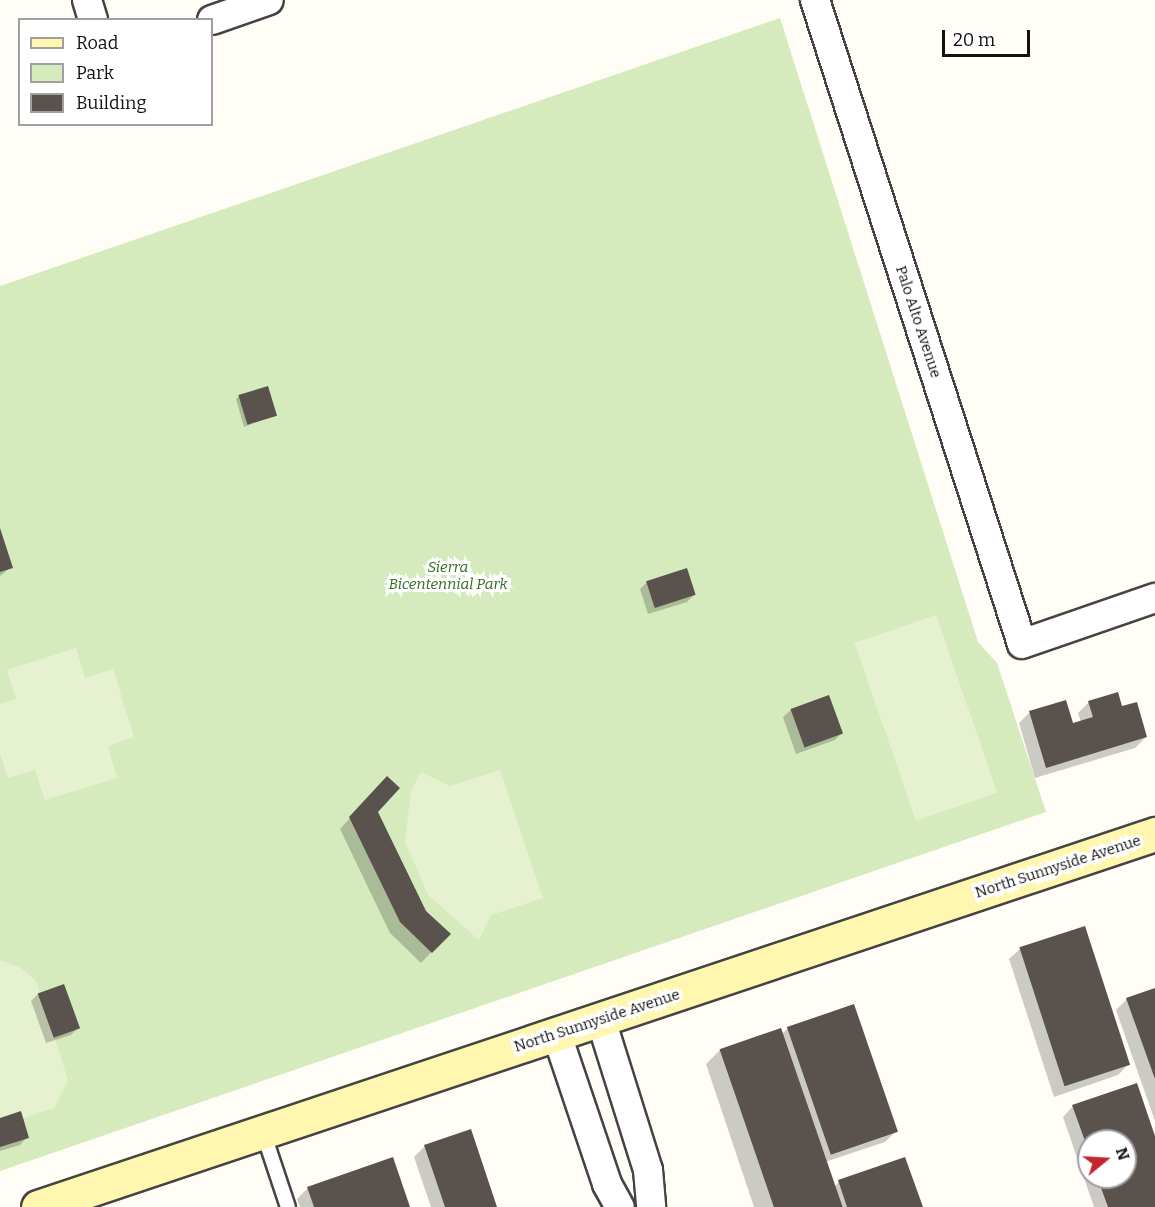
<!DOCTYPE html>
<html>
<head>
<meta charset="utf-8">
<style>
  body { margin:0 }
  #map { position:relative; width:1155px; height:1207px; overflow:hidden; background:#fffdf5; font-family:Bitter,serif }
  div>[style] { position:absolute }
  .green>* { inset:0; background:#d5ebbd }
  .pitch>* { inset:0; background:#e6f2cf; transform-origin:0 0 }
  .shadow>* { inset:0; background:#0003 }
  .building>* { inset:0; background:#5a524d; transform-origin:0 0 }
  .roads { filter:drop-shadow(2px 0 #444) drop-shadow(-2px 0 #444) drop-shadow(0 2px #444) drop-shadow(0 -2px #444) }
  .service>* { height:14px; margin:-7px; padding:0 7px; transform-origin:7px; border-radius:7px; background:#fff }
  .minor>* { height:28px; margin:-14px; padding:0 14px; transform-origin:14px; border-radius:14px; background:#fff }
  .secondary>* { height:33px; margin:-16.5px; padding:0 16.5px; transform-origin:16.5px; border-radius:16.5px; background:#fff6b0 }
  span { translate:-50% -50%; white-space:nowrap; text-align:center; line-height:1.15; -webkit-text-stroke:6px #fff; paint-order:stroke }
  .street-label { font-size:15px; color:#111 }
  .park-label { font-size:15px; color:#2f6b1f; font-style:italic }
  .legend { position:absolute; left:18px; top:18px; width:195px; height:108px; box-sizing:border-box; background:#fff; border:2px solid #a0a0a0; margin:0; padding:8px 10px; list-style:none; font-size:18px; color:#111 }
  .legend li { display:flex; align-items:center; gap:12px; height:30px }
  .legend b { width:30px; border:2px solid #a0a0a0 }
  .north { position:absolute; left:1077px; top:1129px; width:60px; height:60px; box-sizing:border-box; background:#fff; border:2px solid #a0a0a0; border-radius:50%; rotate:72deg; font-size:16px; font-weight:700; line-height:24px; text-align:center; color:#111 }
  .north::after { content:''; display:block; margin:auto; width:21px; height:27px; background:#c4262e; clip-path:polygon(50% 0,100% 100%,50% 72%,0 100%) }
  .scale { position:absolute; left:942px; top:30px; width:88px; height:27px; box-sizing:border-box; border:3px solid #111; border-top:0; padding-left:8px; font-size:18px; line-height:21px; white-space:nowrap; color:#111; -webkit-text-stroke:4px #fff; paint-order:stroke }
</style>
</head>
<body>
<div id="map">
  <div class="green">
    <i style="clip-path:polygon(780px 18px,978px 642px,997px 663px,1046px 812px,0 1171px,0 286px)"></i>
  </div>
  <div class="pitch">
    <i style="left:936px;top:615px;width:188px;height:86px;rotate:71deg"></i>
    <i style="clip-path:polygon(76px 648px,85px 678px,113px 669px,134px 737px,108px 746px,117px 778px,45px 800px,35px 770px,8px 778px,0 753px,0 704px,16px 699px,7px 670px)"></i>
    <i style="clip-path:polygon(500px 770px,543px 898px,491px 915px,479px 940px,428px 895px,405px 842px,411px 791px,421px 772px,450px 786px)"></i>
    <i style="clip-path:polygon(0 960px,21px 968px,36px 981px,68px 1080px,54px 1108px,0 1126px)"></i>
  </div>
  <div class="shadow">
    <i style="clip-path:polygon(239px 396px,275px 415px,244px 427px,236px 399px)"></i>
    <i style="clip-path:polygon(0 532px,11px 567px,0 576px)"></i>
    <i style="clip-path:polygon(647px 582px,694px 595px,687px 602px,648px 614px,640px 589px)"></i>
    <i style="clip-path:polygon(1089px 702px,1146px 737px,1135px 748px,1035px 778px,1019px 723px,1030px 712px,1072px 725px,1081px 722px,1078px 713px)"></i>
    <i style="clip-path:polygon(791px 710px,842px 733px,835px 740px,796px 754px,783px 717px)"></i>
    <i style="clip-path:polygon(377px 789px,376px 812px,425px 912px,448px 934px,421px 963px,390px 933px,340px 829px)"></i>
    <i style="clip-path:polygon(1020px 949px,1129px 1064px,1118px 1075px,1054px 1097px,1009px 959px)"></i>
    <i style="clip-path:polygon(1155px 990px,1155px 1121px,1116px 1010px,1127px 999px)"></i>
    <i style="clip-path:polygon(38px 994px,78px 1028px,71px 1035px,46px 1043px,31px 1001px)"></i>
    <i style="clip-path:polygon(788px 1028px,896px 1131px,885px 1142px,825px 1162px,833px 1188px,839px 1182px,921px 1207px,754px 1207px,706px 1064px,720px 1050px,782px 1034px)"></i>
    <i style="clip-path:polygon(evenodd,1073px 1106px,1155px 1140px,1155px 1207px,1094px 1207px,1063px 1117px,1073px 1106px,1089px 1141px,1125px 1141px,1125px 1177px,1089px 1177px,1089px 1141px)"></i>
    <i style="clip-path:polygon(0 1119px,27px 1137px,20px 1145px,0 1151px)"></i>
    <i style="clip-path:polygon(425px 1146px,496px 1207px,431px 1207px,414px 1157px)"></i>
    <i style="clip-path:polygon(308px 1188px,408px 1207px,300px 1207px,297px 1199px)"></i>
  </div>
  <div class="building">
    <i style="left:268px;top:386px;width:31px;height:31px;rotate:73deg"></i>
    <i style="clip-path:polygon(0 528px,13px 568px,0 572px)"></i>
    <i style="left:687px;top:568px;width:28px;height:43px;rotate:72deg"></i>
    <i style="clip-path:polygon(1118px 692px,1122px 706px,1137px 702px,1147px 737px,1046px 768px,1029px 711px,1066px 700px,1073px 723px,1093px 717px,1088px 701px)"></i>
    <i style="left:829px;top:695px;width:41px;height:41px;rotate:70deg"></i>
    <i style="clip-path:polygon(387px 776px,400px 788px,378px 812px,426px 911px,451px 934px,432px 953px,400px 922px,349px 817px)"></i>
    <i style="left:1085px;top:926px;width:146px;height:69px;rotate:72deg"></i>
    <i style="left:64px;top:984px;width:47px;height:28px;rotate:70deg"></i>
    <i style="clip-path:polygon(1155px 988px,1155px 1079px,1126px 998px)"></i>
    <i style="left:854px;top:1004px;width:135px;height:71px;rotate:71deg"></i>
    <i style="left:781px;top:1028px;width:189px;height:65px;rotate:71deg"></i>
    <i style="clip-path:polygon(1137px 1083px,1155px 1136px,1155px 1207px,1108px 1207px,1097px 1177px,1125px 1177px,1125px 1141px,1089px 1141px,1089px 1152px,1072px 1105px)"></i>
    <i style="clip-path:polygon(21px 1111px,29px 1138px,0 1147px,0 1118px)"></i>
    <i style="clip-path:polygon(471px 1129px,497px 1207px,445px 1207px,424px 1145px)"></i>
    <i style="clip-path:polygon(393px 1157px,410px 1207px,314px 1207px,307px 1187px)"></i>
    <i style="clip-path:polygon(905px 1157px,923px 1207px,847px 1207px,838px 1180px)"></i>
  </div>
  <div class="roads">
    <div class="service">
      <i style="left:263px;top:1132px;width:79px;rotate:71.6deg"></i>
    </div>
    <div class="minor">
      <i style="left:87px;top:0;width:21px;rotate:73deg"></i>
      <i style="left:815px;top:0;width:676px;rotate:72.18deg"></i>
      <i style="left:1022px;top:644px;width:141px;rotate:-19.1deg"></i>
      <i style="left:212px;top:20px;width:60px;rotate:-19.3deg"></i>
      <i style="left:601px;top:1020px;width:157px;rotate:72.6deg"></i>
      <i style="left:648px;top:1170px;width:37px;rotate:85deg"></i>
      <i style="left:557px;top:1035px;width:157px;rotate:71.4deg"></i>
      <i style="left:607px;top:1184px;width:26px;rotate:61deg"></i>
    </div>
    <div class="secondary">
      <i style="left:38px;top:1207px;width:1178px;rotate:-18.47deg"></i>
    </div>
  </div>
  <div class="street-label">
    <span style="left:918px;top:322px;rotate:72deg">Palo Alto Avenue</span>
    <span style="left:1058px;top:867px;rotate:-18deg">North Sunnyside Avenue</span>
    <span style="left:597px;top:1021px;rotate:-18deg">North Sunnyside Avenue</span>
  </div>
  <div class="park-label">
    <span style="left:448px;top:576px">Sierra<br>Bicentennial Park</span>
  </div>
  <ul class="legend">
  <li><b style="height:8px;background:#fff6b0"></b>Road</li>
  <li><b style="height:16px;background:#d5ebbd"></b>Park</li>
  <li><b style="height:16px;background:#5a524d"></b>Building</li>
  </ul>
  <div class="north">N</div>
  <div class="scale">20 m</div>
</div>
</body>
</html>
